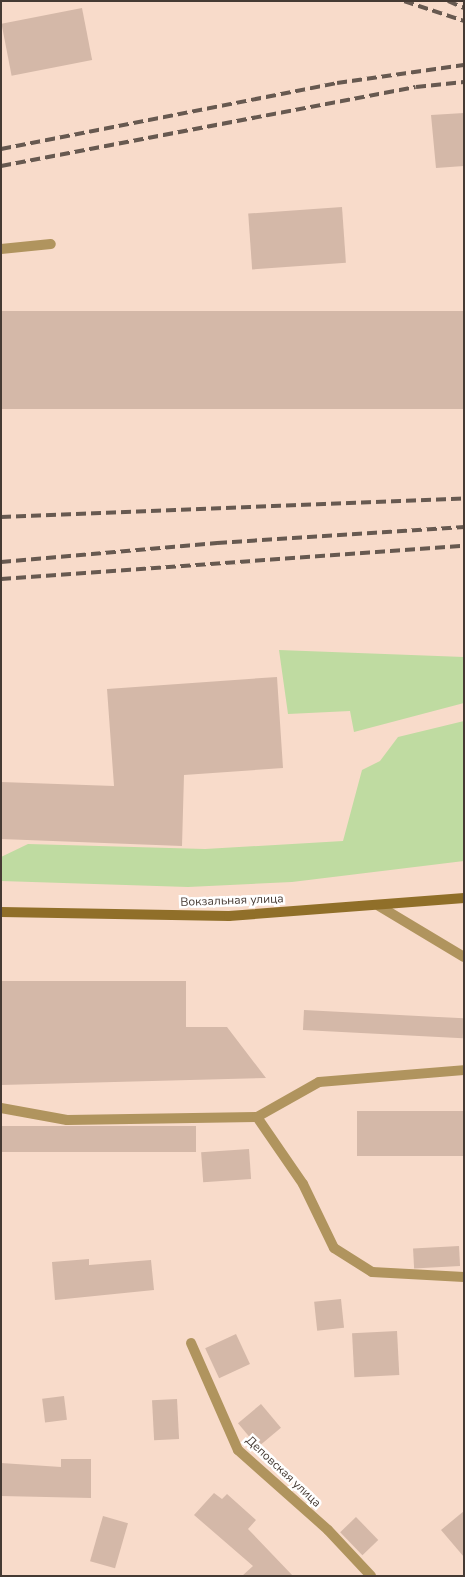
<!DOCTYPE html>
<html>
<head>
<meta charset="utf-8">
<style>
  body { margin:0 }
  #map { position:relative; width:465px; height:1577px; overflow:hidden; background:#f8dbca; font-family:"Nunito Sans",sans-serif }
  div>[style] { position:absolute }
  .green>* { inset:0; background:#bfdba1 }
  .building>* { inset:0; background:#d4b8a8; transform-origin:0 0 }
  .lane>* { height:10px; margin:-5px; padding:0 5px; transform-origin:5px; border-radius:5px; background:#b0945e }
  .street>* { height:10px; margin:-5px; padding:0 5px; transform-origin:5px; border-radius:5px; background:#b0945e }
  .secondary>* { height:10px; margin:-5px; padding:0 5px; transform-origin:5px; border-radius:5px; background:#906f29 }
  .rail>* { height:4px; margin-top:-2px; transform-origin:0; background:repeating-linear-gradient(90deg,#675950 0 10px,transparent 0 15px) }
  span { translate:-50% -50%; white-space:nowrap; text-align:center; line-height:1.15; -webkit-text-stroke:5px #fff; paint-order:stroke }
  .street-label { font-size:12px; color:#453a33 }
  .frame { position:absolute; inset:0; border:2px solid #453a33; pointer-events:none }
</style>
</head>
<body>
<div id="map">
  <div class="green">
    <i style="clip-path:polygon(279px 650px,464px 657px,464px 703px,354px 732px,350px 711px,288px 714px)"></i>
    <i style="clip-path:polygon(464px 721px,464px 861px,292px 882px,188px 887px,1px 881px,1px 857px,28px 844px,205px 849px,343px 841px,362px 770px,380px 761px,398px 737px)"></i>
  </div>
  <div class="building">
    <i style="left:82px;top:8px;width:53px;height:82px;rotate:79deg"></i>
    <i style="clip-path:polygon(464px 113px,464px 166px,436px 168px,431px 115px)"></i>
    <i style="left:342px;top:207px;width:56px;height:94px;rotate:86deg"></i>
    <i style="left:464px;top:311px;width:98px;height:465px;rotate:90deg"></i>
    <i style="clip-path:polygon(277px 677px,283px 768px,184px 775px,182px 846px,1px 839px,1px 782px,114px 786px,107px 689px)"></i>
    <i style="clip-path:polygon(1px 981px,186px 981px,186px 1027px,227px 1027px,266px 1078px,1px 1085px)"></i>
    <i style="left:304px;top:1010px;width:160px;height:20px;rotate:3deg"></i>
    <i style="left:464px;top:1111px;width:45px;height:107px;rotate:90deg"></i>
    <i style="left:196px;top:1126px;width:26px;height:195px;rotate:90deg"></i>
    <i style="left:249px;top:1149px;width:30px;height:48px;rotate:86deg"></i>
    <i style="left:459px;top:1246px;width:20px;height:46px;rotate:87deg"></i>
    <i style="clip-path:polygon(89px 1259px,89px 1265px,151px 1260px,154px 1290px,55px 1300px,52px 1262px)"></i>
    <i style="left:341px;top:1299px;width:29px;height:27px;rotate:84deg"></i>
    <i style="left:397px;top:1331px;width:44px;height:45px;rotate:87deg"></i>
    <i style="left:236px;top:1334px;width:33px;height:34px;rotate:65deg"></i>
    <i style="left:64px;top:1396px;width:24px;height:22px;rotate:83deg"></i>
    <i style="left:177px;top:1399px;width:40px;height:25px;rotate:87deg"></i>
    <i style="left:261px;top:1404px;width:31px;height:30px;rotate:50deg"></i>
    <i style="clip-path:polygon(61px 1459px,91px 1459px,91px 1498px,1px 1496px,1px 1463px,61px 1467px)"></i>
    <i style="clip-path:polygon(214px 1493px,222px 1499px,227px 1494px,256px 1520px,248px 1529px,293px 1576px,242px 1576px,253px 1566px,194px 1515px)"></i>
    <i style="clip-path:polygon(464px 1511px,464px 1557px,441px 1530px)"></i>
    <i style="left:103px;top:1516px;width:26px;height:47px;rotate:16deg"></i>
    <i style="left:356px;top:1517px;width:32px;height:22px;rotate:46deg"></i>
  </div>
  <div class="lane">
    <i style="left:379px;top:906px;width:99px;rotate:31deg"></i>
  </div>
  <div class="street">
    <i style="left:1px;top:249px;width:50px;rotate:-5.7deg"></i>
    <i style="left:1px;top:1108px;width:67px;rotate:10.3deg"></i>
    <i style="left:67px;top:1120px;width:190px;rotate:-0.9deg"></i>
    <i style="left:257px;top:1117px;width:81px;rotate:55.5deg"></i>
    <i style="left:303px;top:1184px;width:71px;rotate:64.2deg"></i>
    <i style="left:334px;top:1248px;width:45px;rotate:32.3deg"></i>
    <i style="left:372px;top:1272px;width:92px;rotate:3.1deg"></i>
    <i style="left:257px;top:1117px;width:71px;rotate:-29.4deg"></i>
    <i style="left:319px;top:1082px;width:145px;rotate:-4.7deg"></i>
    <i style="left:191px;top:1343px;width:117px;rotate:66.3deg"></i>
    <i style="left:238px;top:1450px;width:120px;rotate:41.6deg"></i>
    <i style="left:328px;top:1530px;width:63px;rotate:46.9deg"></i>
  </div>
  <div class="secondary">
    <i style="left:1px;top:912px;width:228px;rotate:1deg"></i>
    <i style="left:229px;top:916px;width:236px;rotate:-4.4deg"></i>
  </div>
  <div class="rail">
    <i style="left:404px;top:1px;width:63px;rotate:18.4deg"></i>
    <i style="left:448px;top:1px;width:17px;rotate:24deg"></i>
    <i style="left:1px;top:149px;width:342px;rotate:-11.1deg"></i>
    <i style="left:337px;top:83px;width:128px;rotate:-8.1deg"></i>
    <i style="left:1px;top:166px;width:422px;rotate:-10.8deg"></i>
    <i style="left:416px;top:87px;width:48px;rotate:-5.9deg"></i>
    <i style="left:1px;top:517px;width:463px;rotate:-2.3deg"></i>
    <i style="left:1px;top:562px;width:217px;rotate:-5deg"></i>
    <i style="left:217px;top:543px;width:248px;rotate:-3.7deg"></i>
    <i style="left:1px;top:579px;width:464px;rotate:-4.1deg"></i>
  </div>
  <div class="street-label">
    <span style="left:232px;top:901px;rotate:-2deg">Вокзальная улица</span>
    <span style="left:283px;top:1472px;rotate:43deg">Деповская улица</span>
  </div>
  <div class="frame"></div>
</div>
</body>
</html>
